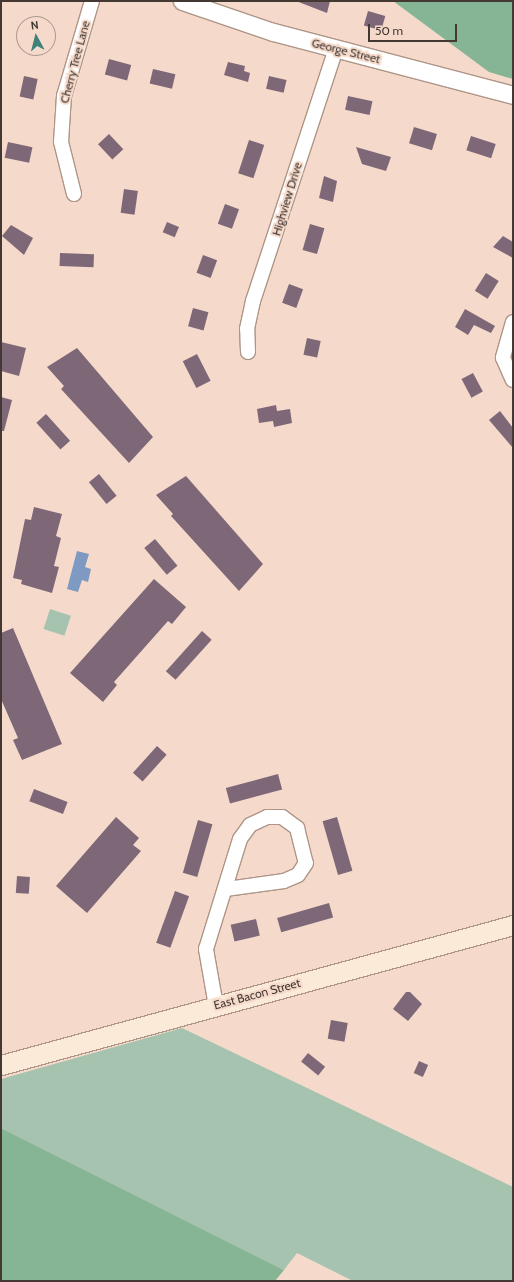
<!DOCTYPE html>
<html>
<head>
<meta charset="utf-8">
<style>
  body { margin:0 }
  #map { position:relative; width:514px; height:1282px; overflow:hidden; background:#f5dacb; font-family:Cabin,sans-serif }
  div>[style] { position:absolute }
  .green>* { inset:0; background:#a6c3af; transform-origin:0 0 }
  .forest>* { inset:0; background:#85b595 }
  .water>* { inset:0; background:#7e99c2 }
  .building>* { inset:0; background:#7e6878; transform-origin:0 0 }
  .roads { filter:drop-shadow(1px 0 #ae9587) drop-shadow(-1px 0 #ae9587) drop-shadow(0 1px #ae9587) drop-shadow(0 -1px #ae9587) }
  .minor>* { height:14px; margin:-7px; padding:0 7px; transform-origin:7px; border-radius:7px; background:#fff }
  .tertiary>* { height:17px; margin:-8.5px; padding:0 8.5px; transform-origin:8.5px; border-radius:8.5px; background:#fff }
  .secondary>* { height:19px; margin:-9.5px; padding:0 9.5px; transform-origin:9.5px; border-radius:9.5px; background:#fcead9 }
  span { translate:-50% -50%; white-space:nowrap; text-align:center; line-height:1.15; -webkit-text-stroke:4px #f5dacb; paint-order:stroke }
  .street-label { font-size:12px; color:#433832 }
  .frame { position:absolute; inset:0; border:2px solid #433832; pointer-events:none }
  .north { position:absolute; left:16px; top:16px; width:40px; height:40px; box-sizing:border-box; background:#f5dacb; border:1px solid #ae998e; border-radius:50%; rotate:353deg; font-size:11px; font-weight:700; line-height:16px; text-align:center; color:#433832 }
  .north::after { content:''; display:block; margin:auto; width:14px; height:18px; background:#3d8379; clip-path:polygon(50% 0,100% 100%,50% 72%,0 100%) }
  .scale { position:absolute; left:368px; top:24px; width:89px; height:18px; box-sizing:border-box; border:2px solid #433832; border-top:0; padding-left:5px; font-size:12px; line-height:14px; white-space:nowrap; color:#433832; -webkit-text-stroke:3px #f5dacb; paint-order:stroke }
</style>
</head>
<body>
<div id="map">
  <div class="green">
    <i style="left:50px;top:609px;width:22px;height:21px;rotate:18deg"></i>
    <i style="clip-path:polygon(182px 1028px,513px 1187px,513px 1281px,353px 1281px,297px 1253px,284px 1270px,1px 1128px,1px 1079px)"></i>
  </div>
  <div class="forest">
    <i style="clip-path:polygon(393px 1px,513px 1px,513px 79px,489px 72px)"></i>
    <i style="clip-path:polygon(1px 1128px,284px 1270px,275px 1281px,1px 1281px)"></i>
  </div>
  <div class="water">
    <i style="clip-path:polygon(77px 551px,89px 554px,85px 567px,91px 569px,88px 582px,82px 580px,78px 592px,67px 589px)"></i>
  </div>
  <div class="building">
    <i style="clip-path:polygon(296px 1px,330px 1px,327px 13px)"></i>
    <i style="left:368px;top:11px;width:18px;height:15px;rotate:16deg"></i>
    <i style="left:109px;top:59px;width:23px;height:16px;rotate:15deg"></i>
    <i style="clip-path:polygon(228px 62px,245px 66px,244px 71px,250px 73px,248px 82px,224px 75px)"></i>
    <i style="left:153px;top:69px;width:23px;height:15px;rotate:13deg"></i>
    <i style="left:24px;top:76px;width:14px;height:21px;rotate:12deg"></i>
    <i style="left:269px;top:76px;width:18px;height:13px;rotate:13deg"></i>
    <i style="left:348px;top:96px;width:25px;height:14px;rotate:12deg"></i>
    <i style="left:414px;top:127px;width:24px;height:17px;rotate:17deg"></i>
    <i style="left:109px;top:134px;width:21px;height:15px;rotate:47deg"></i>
    <i style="left:471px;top:136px;width:26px;height:15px;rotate:18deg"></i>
    <i style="left:249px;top:140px;width:16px;height:35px;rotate:18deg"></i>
    <i style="left:8px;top:142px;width:25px;height:16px;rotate:12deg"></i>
    <i style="clip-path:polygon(356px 147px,391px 157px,386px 171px,362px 164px)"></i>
    <i style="clip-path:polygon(324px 176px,337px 181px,333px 202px,319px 198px)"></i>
    <i style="left:124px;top:189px;width:14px;height:24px;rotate:8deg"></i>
    <i style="left:225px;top:204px;width:15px;height:21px;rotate:20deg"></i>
    <i style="left:167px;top:222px;width:13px;height:11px;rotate:23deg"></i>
    <i style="left:310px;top:224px;width:15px;height:27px;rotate:16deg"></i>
    <i style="clip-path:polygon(11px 225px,33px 238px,24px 255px,2px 236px)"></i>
    <i style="clip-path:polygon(503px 236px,513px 242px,513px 258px,493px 247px)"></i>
    <i style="left:60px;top:253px;width:34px;height:13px;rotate:2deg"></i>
    <i style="left:203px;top:255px;width:15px;height:19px;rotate:20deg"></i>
    <i style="left:486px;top:273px;width:15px;height:21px;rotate:32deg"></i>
    <i style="left:289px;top:284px;width:15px;height:20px;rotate:20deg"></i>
    <i style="left:193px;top:308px;width:16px;height:19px;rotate:15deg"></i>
    <i style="clip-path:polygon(465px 309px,495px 326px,491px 333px,474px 325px,468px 335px,455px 327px)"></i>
    <i style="left:307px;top:338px;width:14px;height:17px;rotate:12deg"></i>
    <i style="clip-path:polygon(1px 342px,26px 348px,19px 376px,1px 371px)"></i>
    <i style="clip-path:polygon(77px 348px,153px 437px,129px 463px,61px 389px,64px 386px,47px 367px)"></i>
    <i style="left:197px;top:354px;width:30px;height:16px;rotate:63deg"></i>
    <i style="left:473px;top:373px;width:21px;height:13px;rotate:62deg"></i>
    <i style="clip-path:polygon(1px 397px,12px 400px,4px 431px,1px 431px)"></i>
    <i style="clip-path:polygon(276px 405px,277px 411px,290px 409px,292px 423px,274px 427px,273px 421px,259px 423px,257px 409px)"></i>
    <i style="clip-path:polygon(500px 411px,513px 428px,513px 448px,489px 420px)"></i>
    <i style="left:46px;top:414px;width:36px;height:13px;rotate:48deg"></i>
    <i style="left:99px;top:474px;width:28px;height:13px;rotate:51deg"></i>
    <i style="clip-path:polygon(186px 476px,263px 564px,239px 591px,171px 516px,173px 514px,156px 495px)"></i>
    <i style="clip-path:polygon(34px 507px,62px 514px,56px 536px,61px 538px,54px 566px,59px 567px,52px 593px,21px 584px,22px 580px,13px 578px,25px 519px,31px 520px)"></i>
    <i style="left:155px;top:539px;width:35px;height:14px;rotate:50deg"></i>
    <i style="clip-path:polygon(154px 579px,186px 607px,172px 624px,168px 621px,114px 682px,117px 685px,103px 702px,70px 673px)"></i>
    <i style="clip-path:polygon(13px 628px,62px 744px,22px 760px,13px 740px,18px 738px,1px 699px,1px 633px)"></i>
    <i style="left:202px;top:631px;width:13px;height:54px;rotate:42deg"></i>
    <i style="left:157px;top:746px;width:13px;height:36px;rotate:42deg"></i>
    <i style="left:278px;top:774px;width:16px;height:54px;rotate:75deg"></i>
    <i style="left:34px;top:789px;width:36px;height:13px;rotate:21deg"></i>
    <i style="clip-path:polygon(116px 817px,139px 838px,133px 845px,141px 851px,87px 913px,56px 886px)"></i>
    <i style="left:337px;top:817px;width:56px;height:15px;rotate:74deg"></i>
    <i style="left:198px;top:820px;width:15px;height:55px;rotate:16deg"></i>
    <i style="left:17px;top:876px;width:13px;height:17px;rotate:4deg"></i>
    <i style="left:175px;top:891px;width:15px;height:55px;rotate:20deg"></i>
    <i style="left:329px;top:903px;width:15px;height:54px;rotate:74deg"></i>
    <i style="left:256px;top:919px;width:17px;height:26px;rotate:77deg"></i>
    <i style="clip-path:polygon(406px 992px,410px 992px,422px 1004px,408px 1021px,393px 1009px)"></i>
    <i style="left:331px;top:1020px;width:17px;height:19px;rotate:10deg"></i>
    <i style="left:308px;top:1053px;width:22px;height:11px;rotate:39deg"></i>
    <i style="left:419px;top:1061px;width:10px;height:13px;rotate:24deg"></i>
  </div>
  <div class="roads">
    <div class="minor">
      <i style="left:74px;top:194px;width:54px;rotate:-104deg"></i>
      <i style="left:61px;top:142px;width:46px;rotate:-86.3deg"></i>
      <i style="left:64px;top:96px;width:99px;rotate:-73.6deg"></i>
      <i style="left:513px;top:322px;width:37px;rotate:106deg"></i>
      <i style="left:503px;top:358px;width:24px;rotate:66deg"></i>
      <i style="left:248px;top:352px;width:23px;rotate:-92deg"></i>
      <i style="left:247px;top:329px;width:29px;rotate:-78deg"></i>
      <i style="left:253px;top:301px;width:266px;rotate:-71.8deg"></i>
      <i style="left:216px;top:1006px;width:58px;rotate:-100deg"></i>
      <i style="left:206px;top:949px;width:115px;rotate:-72.8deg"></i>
      <i style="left:240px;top:839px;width:17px;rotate:-54deg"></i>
      <i style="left:250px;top:825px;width:19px;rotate:-25deg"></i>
      <i style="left:267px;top:817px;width:15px"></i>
      <i style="left:282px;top:817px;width:19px;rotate:36deg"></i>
      <i style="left:297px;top:828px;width:36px;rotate:76deg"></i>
      <i style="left:306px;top:863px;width:14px;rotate:124deg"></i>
      <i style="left:298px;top:875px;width:15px;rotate:157deg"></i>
      <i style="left:284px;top:881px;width:59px;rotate:172.1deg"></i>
    </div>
    <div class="tertiary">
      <i style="left:182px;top:1px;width:96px;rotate:18.8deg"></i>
      <i style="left:273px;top:32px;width:248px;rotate:14.7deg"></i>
    </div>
    <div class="secondary">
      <i style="left:1px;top:1065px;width:531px;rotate:-15.29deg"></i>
    </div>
  </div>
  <div class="street-label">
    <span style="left:346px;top:51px;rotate:14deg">George Street</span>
    <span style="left:75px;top:62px;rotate:-75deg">Cherry Tree Lane</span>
    <span style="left:287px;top:199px;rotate:-73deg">Highview Drive</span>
    <span style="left:257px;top:994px;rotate:-15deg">East Bacon Street</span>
  </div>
  <div class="frame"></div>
  <div class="north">N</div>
  <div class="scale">50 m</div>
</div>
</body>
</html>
